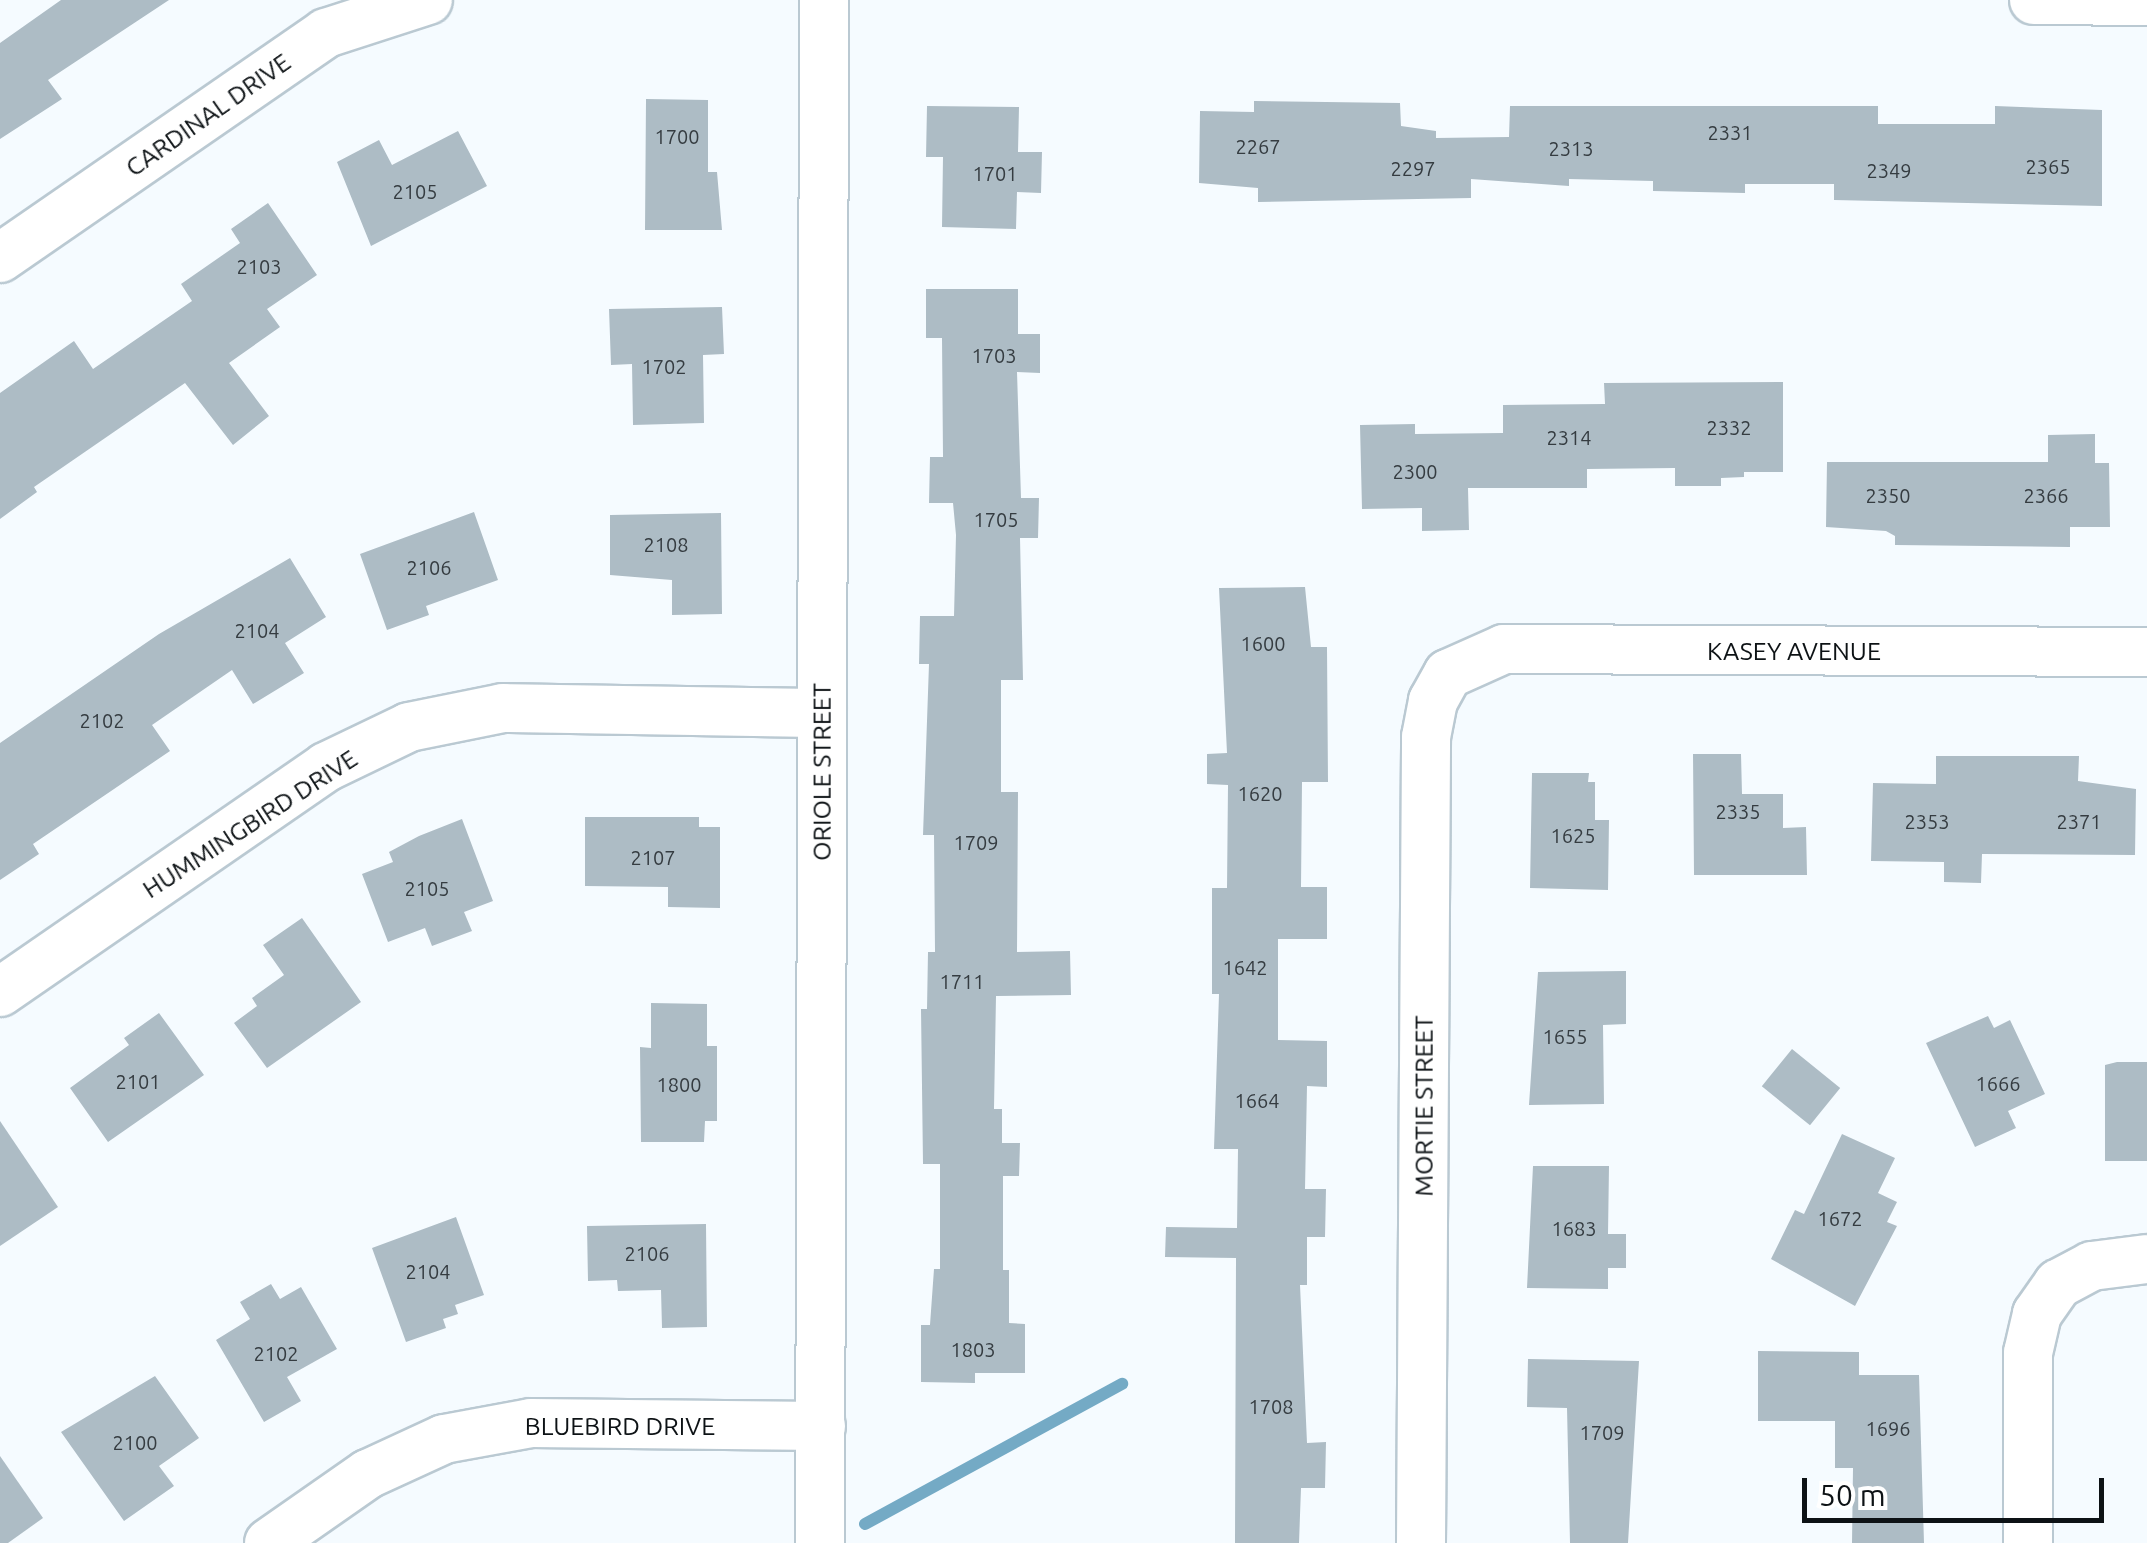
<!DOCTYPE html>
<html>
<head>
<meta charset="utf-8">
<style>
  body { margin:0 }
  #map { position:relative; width:2147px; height:1543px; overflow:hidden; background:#f5fbff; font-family:Ubuntu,sans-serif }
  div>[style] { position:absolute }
  .stream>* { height:12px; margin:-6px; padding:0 6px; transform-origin:6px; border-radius:6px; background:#74aac5 }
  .building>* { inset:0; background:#adbcc5; transform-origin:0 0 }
  .roads { filter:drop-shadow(2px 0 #bac9d2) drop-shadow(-2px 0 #bac9d2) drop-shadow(0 2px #bac9d2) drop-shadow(0 -2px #bac9d2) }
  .minor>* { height:48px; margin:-24px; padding:0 24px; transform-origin:24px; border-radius:24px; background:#fff }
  span { translate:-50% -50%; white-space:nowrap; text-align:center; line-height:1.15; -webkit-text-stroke:10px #fff; paint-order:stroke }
  .number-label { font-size:20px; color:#353c41 }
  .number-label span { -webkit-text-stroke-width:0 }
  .street-label { font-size:25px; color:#0d1215 }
  .scale { position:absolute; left:1802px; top:1478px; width:302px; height:45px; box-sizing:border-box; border:5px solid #0d1215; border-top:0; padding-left:12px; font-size:30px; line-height:35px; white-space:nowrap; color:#0d1215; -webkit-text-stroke:8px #fff; paint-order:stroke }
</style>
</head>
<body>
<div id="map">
  <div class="stream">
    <i style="left:865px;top:1524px;width:293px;rotate:-28.6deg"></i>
  </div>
  <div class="building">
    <i style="clip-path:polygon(61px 0,169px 0,48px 80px,62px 99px,0 139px,0 43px)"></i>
    <i style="clip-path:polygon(646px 99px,708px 100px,708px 172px,717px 172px,722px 230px,645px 230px)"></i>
    <i style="clip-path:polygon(1254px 101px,1400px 103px,1401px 126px,1436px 131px,1436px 138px,1509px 137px,1510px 106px,1878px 106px,1878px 124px,1995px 124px,1995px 106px,2102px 110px,2102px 206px,1834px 200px,1834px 184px,1745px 184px,1745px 193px,1653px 191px,1653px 181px,1569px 179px,1569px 186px,1471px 179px,1471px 198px,1258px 202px,1258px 188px,1199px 183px,1200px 111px,1254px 112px)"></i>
    <i style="clip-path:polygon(927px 106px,1019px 107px,1018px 152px,1042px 152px,1041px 193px,1017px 192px,1016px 229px,942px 227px,943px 157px,926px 157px)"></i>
    <i style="clip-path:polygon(458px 131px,487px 186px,371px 246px,337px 162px,379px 140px,392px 165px)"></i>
    <i style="clip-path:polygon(268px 203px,317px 275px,267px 309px,280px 327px,229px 363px,269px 416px,233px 445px,185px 383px,34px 487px,37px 492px,0 519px,0 393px,74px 341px,93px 369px,192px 301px,181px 284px,240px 243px,231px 229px)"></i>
    <i style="clip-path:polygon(926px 289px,1018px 289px,1018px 334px,1040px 334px,1040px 373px,1017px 372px,1021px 498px,1039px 498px,1038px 538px,1020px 538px,1023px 680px,1001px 680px,1001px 792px,1018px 792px,1017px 952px,1070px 951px,1071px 995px,996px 996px,994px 1109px,1002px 1109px,1002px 1143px,1020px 1143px,1019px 1176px,1003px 1176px,1003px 1270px,1009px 1270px,1009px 1323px,1025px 1324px,1025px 1373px,975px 1373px,975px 1383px,921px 1382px,921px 1325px,930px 1325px,934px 1269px,940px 1269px,940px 1164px,923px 1164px,921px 1009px,927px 1009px,928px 952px,935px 952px,934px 835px,923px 835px,929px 664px,919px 664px,920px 616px,954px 616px,956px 535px,953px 503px,929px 503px,930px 457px,943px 457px,942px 338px,926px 338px)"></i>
    <i style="clip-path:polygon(722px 307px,724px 354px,703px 355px,704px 423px,633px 425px,632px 364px,611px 365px,609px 309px)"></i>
    <i style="clip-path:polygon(1783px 382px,1783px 472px,1744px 472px,1744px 477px,1721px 478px,1721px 486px,1675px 486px,1675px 468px,1587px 469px,1587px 488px,1468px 488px,1469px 530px,1422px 531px,1422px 508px,1362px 509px,1360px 425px,1415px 424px,1415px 434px,1503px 433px,1503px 405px,1605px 404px,1604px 383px)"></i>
    <i style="clip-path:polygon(2095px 434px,2095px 463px,2109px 463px,2110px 527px,2070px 527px,2070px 547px,1895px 545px,1895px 536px,1886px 531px,1826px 527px,1827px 462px,2048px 462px,2048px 435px)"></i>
    <i style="clip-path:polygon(474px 512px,498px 580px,426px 606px,429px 615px,387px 630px,360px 554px)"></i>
    <i style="clip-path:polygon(721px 513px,722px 614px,672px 615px,672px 580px,610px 575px,610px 515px)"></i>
    <i style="clip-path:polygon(290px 558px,326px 617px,285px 643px,304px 673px,253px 704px,232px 670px,152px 725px,170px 751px,33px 844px,39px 854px,0 880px,0 743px,159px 634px)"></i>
    <i style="clip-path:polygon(1305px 587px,1311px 647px,1327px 647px,1328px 782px,1302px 782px,1301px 887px,1327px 887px,1327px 939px,1278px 939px,1278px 1040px,1327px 1041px,1327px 1087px,1307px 1086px,1305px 1189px,1326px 1189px,1325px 1237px,1307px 1237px,1307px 1285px,1300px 1285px,1307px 1443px,1326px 1442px,1325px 1488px,1301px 1488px,1299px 1543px,1235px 1543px,1236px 1258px,1165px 1257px,1166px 1227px,1237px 1228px,1238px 1149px,1214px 1149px,1219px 994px,1212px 994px,1212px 888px,1227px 888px,1228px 785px,1207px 784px,1207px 754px,1227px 753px,1219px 588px)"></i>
    <i style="clip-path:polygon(1693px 754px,1741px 754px,1742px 794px,1783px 794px,1783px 828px,1806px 827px,1807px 875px,1694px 875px)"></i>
    <i style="clip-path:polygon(1936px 756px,2079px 756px,2078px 781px,2136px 789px,2135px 855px,1982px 854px,1981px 883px,1944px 882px,1944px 862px,1871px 861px,1873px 783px,1936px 784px)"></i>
    <i style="clip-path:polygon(1532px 773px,1589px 773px,1588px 782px,1595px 782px,1595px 820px,1609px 820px,1608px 890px,1530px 888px)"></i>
    <i style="clip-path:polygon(585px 817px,699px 817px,699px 827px,720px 827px,720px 908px,668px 907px,668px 887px,585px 886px)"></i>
    <i style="clip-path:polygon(462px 819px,493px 901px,464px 912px,472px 931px,432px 946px,425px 928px,388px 942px,362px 874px,393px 862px,389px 852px,419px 836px)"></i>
    <i style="clip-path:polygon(302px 918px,361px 1002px,267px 1068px,234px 1023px,257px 1006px,252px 998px,284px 975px,263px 945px)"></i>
    <i style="clip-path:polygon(1626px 971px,1626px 1024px,1603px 1025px,1604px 1104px,1529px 1105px,1538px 972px)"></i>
    <i style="clip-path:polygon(651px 1003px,707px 1004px,707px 1046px,717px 1046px,717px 1121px,705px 1121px,704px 1142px,641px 1142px,640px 1047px,651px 1048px)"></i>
    <i style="clip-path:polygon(159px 1013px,204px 1075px,108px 1142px,70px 1088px,129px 1045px,124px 1038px)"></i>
    <i style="clip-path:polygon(1988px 1016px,1994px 1028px,2010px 1020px,2045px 1094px,2008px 1111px,2016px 1128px,1975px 1147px,1926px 1043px)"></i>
    <i style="left:1792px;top:1049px;width:62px;height:48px;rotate:39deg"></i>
    <i style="clip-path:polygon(2117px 1062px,2147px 1062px,2147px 1161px,2105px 1161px,2105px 1065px)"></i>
    <i style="clip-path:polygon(0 1121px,58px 1207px,0 1246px)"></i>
    <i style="clip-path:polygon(1842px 1134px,1895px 1158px,1878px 1193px,1897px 1202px,1887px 1222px,1897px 1226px,1855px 1306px,1771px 1259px,1795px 1210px,1804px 1214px)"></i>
    <i style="clip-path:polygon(1533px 1166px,1609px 1166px,1608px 1234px,1626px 1234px,1626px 1268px,1608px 1268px,1608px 1289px,1527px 1288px)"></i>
    <i style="clip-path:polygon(456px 1217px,484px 1295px,455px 1305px,458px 1314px,443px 1319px,446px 1328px,406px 1342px,372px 1248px)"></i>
    <i style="clip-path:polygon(706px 1224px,707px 1327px,662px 1328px,661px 1290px,618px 1291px,617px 1280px,588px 1281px,587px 1226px)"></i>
    <i style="clip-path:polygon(271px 1284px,280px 1299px,301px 1287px,337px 1349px,287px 1377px,301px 1401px,264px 1422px,216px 1340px,250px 1319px,240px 1302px)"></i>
    <i style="clip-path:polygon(1758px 1351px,1859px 1352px,1859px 1375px,1919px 1375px,1924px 1543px,1852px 1543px,1853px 1468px,1835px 1468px,1835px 1421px,1758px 1421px)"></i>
    <i style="clip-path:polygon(1528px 1359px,1639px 1361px,1628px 1543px,1570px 1543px,1567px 1408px,1527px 1407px)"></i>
    <i style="clip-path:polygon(155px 1376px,199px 1438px,159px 1466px,174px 1486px,124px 1521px,61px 1432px)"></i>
    <i style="clip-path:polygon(0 1456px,43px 1518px,8px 1543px,0 1543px)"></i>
  </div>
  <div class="roads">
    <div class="minor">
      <i style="left:2034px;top:0;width:113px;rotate:0.5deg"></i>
      <i style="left:0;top:258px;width:396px;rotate:-34.6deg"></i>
      <i style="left:326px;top:33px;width:107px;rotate:-17.9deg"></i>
      <i style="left:0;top:992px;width:396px;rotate:-34.6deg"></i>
      <i style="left:326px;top:767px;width:92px;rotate:-25.7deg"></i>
      <i style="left:409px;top:727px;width:96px;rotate:-11.4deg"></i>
      <i style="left:503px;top:708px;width:319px;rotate:0.9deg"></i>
      <i style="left:269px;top:1543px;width:121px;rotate:-34.9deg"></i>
      <i style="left:368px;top:1474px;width:84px;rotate:-24.7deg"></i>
      <i style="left:444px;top:1439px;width:88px;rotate:-10.4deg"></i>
      <i style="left:531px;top:1423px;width:290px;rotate:0.6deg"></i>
      <i style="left:820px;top:1543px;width:1543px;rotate:-89.85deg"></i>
      <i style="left:1421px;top:1543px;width:806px;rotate:-89.64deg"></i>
      <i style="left:1426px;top:737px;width:37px;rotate:-79deg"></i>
      <i style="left:1433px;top:701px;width:31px;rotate:-61deg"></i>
      <i style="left:1448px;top:674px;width:61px;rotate:-24.1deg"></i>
      <i style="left:1504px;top:649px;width:643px;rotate:0.27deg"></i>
      <i style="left:2028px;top:1543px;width:190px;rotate:-90deg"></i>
      <i style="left:2028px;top:1353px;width:40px;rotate:-77deg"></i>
      <i style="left:2037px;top:1314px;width:37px;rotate:-55deg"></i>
      <i style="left:2058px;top:1284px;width:38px;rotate:-28deg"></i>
      <i style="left:2092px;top:1266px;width:55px;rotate:-7.3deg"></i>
    </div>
  </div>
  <div class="number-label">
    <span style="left:1730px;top:132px">2331</span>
    <span style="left:677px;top:136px">1700</span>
    <span style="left:1258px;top:146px">2267</span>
    <span style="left:1571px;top:148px">2313</span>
    <span style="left:2048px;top:166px">2365</span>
    <span style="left:1413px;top:168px">2297</span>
    <span style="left:1889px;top:170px">2349</span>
    <span style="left:995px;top:173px">1701</span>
    <span style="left:415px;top:191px">2105</span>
    <span style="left:259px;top:266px">2103</span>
    <span style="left:994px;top:355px">1703</span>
    <span style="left:664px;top:366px">1702</span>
    <span style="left:1729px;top:427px">2332</span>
    <span style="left:1569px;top:437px">2314</span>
    <span style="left:1415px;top:471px">2300</span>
    <span style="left:1888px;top:495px">2350</span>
    <span style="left:2046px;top:495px">2366</span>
    <span style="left:996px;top:519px">1705</span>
    <span style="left:666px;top:544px">2108</span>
    <span style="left:429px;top:567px">2106</span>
    <span style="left:257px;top:630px">2104</span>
    <span style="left:1263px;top:643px">1600</span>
    <span style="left:102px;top:720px">2102</span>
    <span style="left:1260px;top:793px">1620</span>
    <span style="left:1738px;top:811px">2335</span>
    <span style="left:1927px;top:821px">2353</span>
    <span style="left:2079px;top:821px">2371</span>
    <span style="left:1573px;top:835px">1625</span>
    <span style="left:976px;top:842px">1709</span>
    <span style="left:653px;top:857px">2107</span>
    <span style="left:427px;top:888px">2105</span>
    <span style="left:1245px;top:967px">1642</span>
    <span style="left:962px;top:981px">1711</span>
    <span style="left:1565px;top:1036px">1655</span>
    <span style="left:138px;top:1081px">2101</span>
    <span style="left:1998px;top:1083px">1666</span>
    <span style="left:679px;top:1084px">1800</span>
    <span style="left:1257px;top:1100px">1664</span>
    <span style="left:1840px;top:1218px">1672</span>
    <span style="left:1574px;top:1228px">1683</span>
    <span style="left:647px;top:1253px">2106</span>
    <span style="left:428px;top:1271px">2104</span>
    <span style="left:973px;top:1349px">1803</span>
    <span style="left:276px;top:1353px">2102</span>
    <span style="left:1271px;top:1406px">1708</span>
    <span style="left:1888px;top:1428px">1696</span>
    <span style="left:1602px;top:1432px">1709</span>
    <span style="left:135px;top:1442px">2100</span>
  </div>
  <div class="street-label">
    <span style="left:208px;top:115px;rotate:-35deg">CARDINAL DRIVE</span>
    <span style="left:1794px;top:651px">KASEY AVENUE</span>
    <span style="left:822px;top:772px;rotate:-90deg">ORIOLE STREET</span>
    <span style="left:250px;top:824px;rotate:-33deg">HUMMINGBIRD DRIVE</span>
    <span style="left:1424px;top:1106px;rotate:-90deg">MORTIE STREET</span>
    <span style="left:620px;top:1426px">BLUEBIRD DRIVE</span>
  </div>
  <div class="scale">50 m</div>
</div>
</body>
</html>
